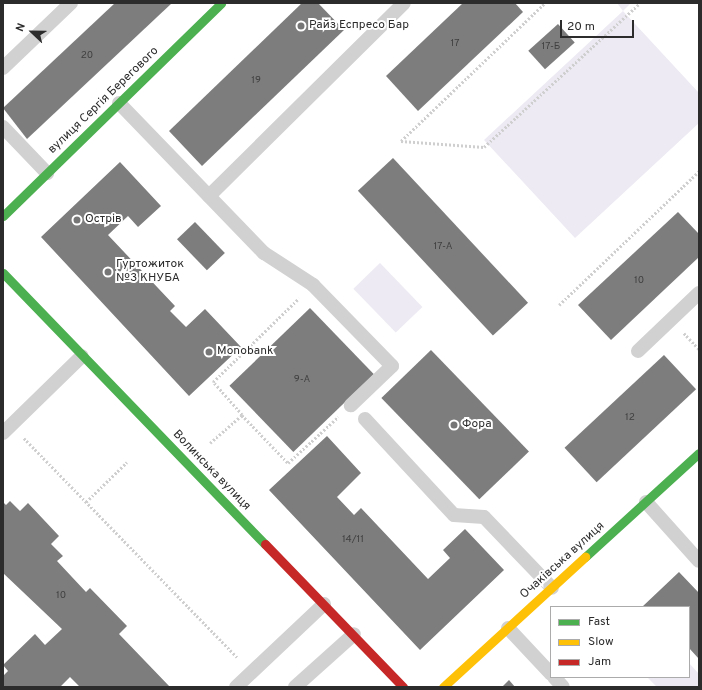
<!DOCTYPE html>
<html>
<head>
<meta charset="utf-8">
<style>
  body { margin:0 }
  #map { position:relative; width:702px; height:690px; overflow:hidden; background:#fff; font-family:Overpass,sans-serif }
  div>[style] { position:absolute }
  .green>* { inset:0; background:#edeaf3; transform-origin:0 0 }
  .building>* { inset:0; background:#7d7d7d; transform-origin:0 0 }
  .path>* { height:2.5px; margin-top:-1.25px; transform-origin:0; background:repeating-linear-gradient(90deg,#cfcfcf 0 2px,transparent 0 4px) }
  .lane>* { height:14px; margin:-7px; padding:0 7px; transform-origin:7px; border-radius:7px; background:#d1d1d1 }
  .fast>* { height:9px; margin:-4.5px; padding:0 4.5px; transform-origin:4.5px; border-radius:4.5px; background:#4caf50 }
  .slow>* { height:9px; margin:-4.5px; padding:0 4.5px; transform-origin:4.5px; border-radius:4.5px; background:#ffc107 }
  .jam>* { height:9px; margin:-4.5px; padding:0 4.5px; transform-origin:4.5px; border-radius:4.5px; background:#c62828 }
  .dots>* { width:11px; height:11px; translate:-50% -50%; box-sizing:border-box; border:2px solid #fff; border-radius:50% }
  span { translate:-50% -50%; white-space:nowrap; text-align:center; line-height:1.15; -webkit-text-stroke:4px #fff; paint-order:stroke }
  .number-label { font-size:10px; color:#404040 }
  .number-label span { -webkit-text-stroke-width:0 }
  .poi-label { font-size:12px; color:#2c2c2c }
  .left { translate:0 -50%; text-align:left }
  .street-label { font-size:12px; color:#2c2c2c }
  .frame { position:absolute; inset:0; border:4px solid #2c2c2c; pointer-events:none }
  .legend { position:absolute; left:550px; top:606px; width:140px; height:72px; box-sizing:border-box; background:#fff; border:1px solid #ababab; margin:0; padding:5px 7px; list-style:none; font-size:12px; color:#2c2c2c }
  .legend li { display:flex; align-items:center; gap:8px; height:20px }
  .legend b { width:20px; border:1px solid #ababab }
  .north { position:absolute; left:12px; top:12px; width:40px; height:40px; -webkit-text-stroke:3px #fff; paint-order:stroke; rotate:292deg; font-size:11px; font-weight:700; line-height:16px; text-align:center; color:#2c2c2c }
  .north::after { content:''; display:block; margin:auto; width:14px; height:18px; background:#2c2c2c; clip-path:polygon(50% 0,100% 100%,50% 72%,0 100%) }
  .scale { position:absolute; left:560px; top:20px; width:74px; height:18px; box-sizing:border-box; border:2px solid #2c2c2c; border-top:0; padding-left:5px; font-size:12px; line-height:14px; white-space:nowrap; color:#2c2c2c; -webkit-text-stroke:3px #fff; paint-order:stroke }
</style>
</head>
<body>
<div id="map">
  <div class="green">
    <i style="clip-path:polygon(617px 3px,631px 3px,623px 11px,699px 93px,699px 123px,575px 238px,484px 140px,623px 11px)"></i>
    <i style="left:380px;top:263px;width:61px;height:37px;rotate:46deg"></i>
    <i style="clip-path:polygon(689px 663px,699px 674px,699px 687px,657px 687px,647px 677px,689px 677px)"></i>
  </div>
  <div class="building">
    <i style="clip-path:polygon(115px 3px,172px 3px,27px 139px,3px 108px)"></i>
    <i style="clip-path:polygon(302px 3px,318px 3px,344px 30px,202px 166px,169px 131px)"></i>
    <i style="clip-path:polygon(463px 3px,515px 3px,523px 12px,418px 111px,386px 76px)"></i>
    <i style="left:558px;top:24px;width:25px;height:40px;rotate:48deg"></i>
    <i style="left:393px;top:158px;width:198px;height:48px;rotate:47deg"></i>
    <i style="clip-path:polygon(120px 162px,161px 206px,138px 227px,128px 216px,108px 235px,175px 306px,170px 311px,186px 327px,205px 309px,241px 347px,189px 396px,41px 237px)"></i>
    <i style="clip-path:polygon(678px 212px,699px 234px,699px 257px,611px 340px,578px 305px)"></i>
    <i style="left:195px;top:222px;width:43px;height:25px;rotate:46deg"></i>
    <i style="left:310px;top:308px;width:92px;height:112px;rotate:46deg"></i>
    <i style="left:431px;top:350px;width:141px;height:69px;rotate:46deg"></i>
    <i style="left:664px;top:355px;width:47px;height:136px;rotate:47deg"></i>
    <i style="clip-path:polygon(327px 436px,361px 473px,337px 497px,354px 515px,361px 508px,428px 579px,450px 558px,443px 550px,465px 529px,504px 570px,420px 650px,269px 490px)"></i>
    <i style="clip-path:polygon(10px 501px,20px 511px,28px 503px,59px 536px,51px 544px,63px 556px,57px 561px,86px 592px,90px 588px,127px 626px,119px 634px,170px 687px,80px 687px,70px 677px,60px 687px,3px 687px,3px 676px,8px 671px,3px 665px,35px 634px,45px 645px,62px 629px,3px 573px,3px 502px,6px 505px)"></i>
    <i style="clip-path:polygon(679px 572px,699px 593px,699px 659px,689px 648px,689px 607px,642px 607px)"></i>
    <i style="clip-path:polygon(509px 680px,515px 687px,502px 687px)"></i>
  </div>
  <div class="path">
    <i style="left:401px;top:141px;width:83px;rotate:4.1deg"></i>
    <i style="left:484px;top:147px;width:212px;rotate:-42.7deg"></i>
    <i style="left:401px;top:141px;width:199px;rotate:-43.8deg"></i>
    <i style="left:559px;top:305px;width:194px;rotate:-43.7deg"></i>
    <i style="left:684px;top:333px;width:22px;rotate:47deg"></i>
    <i style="left:242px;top:415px;width:66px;rotate:46.2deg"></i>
    <i style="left:288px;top:463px;width:68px;rotate:-42.6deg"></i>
    <i style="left:24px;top:438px;width:307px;rotate:45.8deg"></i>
    <i style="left:210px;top:443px;width:43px;rotate:-41.2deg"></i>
    <i style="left:242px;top:415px;width:44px;rotate:-131.3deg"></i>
    <i style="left:213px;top:382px;width:120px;rotate:-44.3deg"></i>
    <i style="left:86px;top:502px;width:57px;rotate:-44.3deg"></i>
  </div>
  <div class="lane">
    <i style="left:3px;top:68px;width:94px;rotate:-43.7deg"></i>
    <i style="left:119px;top:103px;width:209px;rotate:46deg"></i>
    <i style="left:264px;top:253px;width:59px;rotate:33.1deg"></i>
    <i style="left:313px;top:285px;width:113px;rotate:45.7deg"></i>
    <i style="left:392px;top:366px;width:57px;rotate:136.4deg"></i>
    <i style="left:3px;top:127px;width:64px;rotate:46.3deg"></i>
    <i style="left:209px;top:196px;width:274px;rotate:-44.7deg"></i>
    <i style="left:638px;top:351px;width:84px;rotate:-43.6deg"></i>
    <i style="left:365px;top:419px;width:131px;rotate:47.2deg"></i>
    <i style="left:454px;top:515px;width:30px;rotate:4deg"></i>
    <i style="left:484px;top:517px;width:98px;rotate:46.2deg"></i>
    <i style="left:3px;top:433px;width:110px;rotate:-44.3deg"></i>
    <i style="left:646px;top:502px;width:79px;rotate:48.1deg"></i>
    <i style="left:508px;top:628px;width:63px;rotate:46.9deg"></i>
    <i style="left:554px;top:677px;width:13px;rotate:48deg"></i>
    <i style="left:236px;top:687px;width:121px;rotate:-43.3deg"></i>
    <i style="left:295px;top:687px;width:79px;rotate:-41.9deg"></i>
  </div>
  <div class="fast">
    <i style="left:3px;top:216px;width:305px;rotate:-44.3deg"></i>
    <i style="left:3px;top:273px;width:377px;rotate:46deg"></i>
    <i style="left:585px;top:557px;width:154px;rotate:-42.4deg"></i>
  </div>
  <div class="slow">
    <i style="left:443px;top:687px;width:193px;rotate:-42.5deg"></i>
  </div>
  <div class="jam">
    <i style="left:265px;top:544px;width:199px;rotate:46deg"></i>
  </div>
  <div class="dots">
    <i style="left:301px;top:26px;background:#767676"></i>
    <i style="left:77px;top:220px;background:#767676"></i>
    <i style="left:108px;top:272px;background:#767676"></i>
    <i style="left:209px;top:352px;background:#767676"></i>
    <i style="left:454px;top:425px;background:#767676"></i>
  </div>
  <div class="number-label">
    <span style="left:455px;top:44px">17</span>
    <span style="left:551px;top:47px">17-Б</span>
    <span style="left:87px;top:56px">20</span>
    <span style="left:256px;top:81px">19</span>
    <span style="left:443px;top:247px">17-А</span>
    <span style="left:639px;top:281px">10</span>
    <span style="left:302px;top:380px">9-А</span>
    <span style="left:630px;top:418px">12</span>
    <span style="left:353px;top:540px">14/11</span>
    <span style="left:61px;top:596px">10</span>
  </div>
  <div class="poi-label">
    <span class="left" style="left:309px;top:26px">Райз Еспресо Бар</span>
    <span class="left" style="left:85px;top:220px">Острів</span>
    <span class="left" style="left:116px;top:272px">Гуртожиток<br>№3 КНУБА</span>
    <span class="left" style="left:217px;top:352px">Monobank</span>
    <span class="left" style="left:462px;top:425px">Фора</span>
  </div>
  <div class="street-label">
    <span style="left:104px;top:101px;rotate:-44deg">вулиця Сергія Берегового</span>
    <span style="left:211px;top:471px;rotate:46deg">Волинська вулиця</span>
    <span style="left:563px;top:561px;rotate:-42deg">Очаківська вулиця</span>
  </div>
  <div class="frame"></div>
  <ul class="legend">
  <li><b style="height:5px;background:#4caf50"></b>Fast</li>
  <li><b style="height:5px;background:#ffc107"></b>Slow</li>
  <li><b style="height:5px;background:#c62828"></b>Jam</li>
  </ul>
  <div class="north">N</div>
  <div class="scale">20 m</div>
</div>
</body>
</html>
